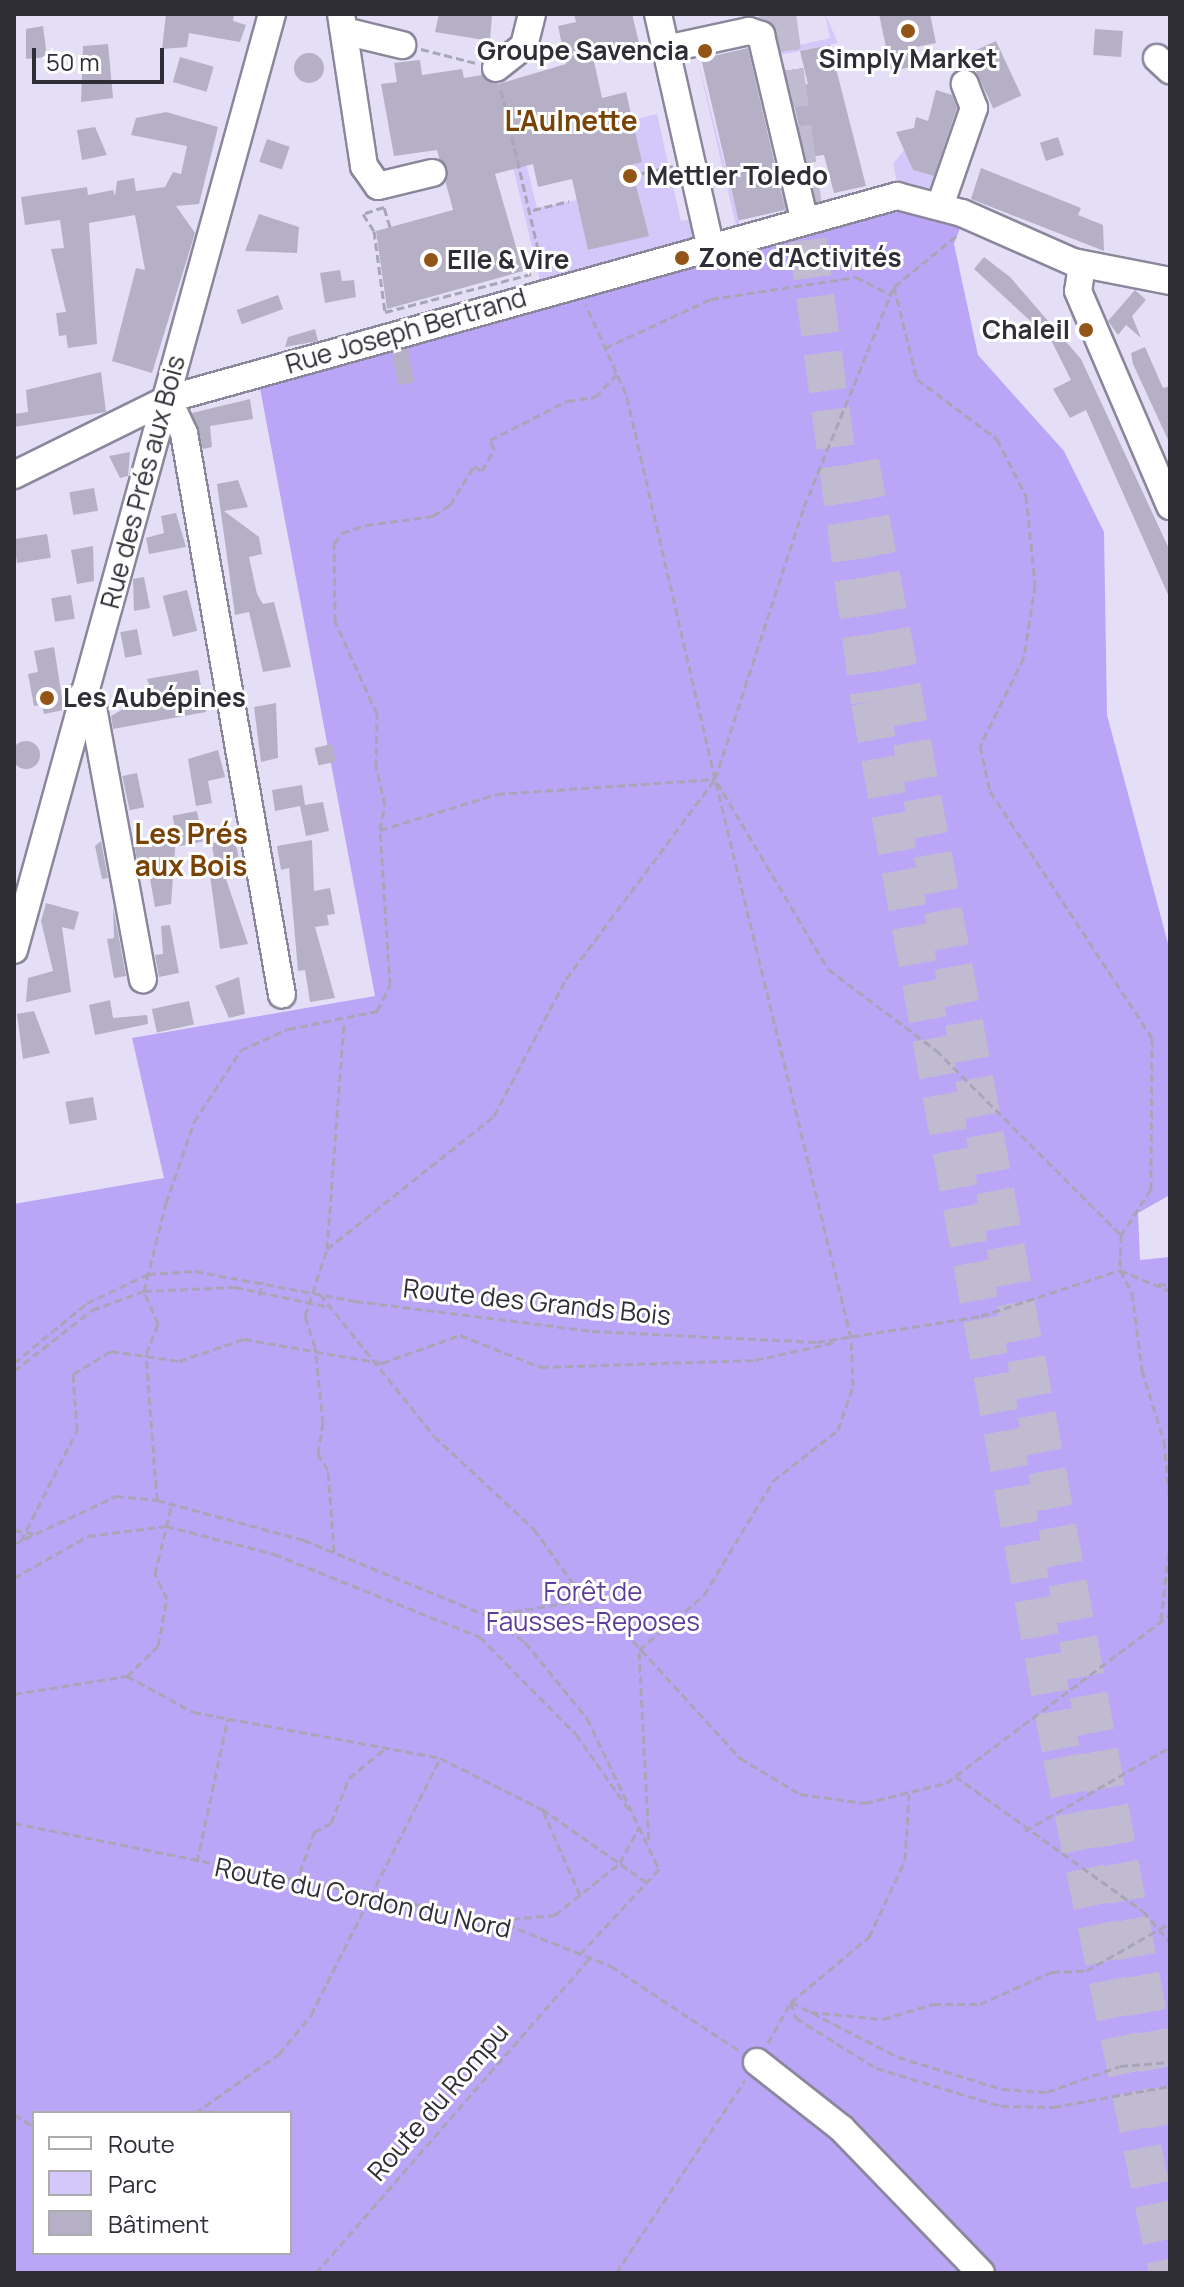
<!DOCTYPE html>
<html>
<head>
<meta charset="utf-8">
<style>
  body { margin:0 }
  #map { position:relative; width:1184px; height:2287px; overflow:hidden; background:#e4dff6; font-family:Manrope,sans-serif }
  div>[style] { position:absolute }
  .green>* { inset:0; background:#d4c7fa }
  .forest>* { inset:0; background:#bba5f6 }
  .building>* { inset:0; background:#b5b0c5; transform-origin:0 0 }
  .round { border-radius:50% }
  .highway-tunnel>* { height:38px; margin-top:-19px; transform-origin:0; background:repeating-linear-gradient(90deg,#c0bbd0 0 38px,transparent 0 57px) }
  .path>* { height:3px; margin-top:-1.5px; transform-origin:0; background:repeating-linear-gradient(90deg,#a9a5b8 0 8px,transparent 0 12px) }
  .roads { filter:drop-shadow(2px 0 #8b879b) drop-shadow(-2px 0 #8b879b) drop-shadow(0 2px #8b879b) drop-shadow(0 -2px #8b879b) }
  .minor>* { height:26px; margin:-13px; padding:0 13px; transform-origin:13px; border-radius:13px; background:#fff }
  .dots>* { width:22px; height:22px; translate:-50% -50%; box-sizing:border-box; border:4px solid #fff; border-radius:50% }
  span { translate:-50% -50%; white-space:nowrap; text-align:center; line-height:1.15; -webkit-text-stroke:6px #fff; paint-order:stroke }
  .poi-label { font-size:26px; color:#2f2d36; font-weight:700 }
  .right { translate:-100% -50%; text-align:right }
  .left { translate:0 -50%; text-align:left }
  .street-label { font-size:26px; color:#2f2d36 }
  .park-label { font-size:26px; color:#5d3d9a }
  .neighbourhood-label { font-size:28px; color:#7a4306; font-weight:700 }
  .frame { position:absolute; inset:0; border:16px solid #2f2d36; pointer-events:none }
  .legend { position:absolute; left:32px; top:2111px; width:260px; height:144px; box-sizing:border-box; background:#fff; border:2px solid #acabaf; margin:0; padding:10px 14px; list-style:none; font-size:24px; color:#2f2d36 }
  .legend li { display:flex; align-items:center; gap:16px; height:40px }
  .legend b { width:40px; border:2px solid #acabaf }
  .scale { position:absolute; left:32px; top:48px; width:132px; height:36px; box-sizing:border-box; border:4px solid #2f2d36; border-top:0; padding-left:10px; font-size:24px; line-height:28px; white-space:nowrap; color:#2f2d36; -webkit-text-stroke:6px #fff; paint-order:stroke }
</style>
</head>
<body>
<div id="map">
  <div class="green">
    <i style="clip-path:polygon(825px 14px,838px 43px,780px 55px,779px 50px,830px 38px)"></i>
    <i style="clip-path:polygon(696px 53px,740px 225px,736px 226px)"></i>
    <i style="clip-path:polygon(505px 76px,537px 208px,577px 200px,589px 250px,648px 235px,632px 164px,632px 120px,657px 114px,681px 221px,693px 219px,694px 238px,540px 280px,498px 104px,504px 102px,498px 78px)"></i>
    <i style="clip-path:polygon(904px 150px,913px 170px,944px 179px,939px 196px,898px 186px,893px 164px)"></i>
  </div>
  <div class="forest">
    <i style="clip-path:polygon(evenodd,911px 209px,960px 228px,954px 244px,978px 355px,1064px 451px,1104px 532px,1107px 715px,1170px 951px,1170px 1195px,1138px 1213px,1140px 1260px,1170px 1257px,1170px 2273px,14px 2273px,14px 1204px,164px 1178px,132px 1038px,375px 996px,259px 383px,845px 217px,911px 209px,34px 2113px,290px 2113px,290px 2253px,34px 2253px,34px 2113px)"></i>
  </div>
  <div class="building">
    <i style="clip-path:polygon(166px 14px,234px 14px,233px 21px,246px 25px,240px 42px,189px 33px,187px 47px,162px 49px)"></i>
    <i style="clip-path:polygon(439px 14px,492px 14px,490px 41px,435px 32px)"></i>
    <i style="clip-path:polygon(574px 14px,632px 14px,640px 47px,593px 57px,602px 98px,626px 92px,642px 162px,631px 165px,649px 236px,588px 250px,572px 179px,538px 187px,533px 164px,495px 174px,523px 271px,387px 309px,376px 231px,453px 210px,437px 150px,394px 156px,381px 84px,397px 82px,394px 63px,420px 60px,422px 75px,462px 69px,464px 78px,482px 75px,499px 84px,566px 64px,558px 26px,576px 22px)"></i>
    <i style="clip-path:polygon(879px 14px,930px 14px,936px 43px,916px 47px,920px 65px,891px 71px)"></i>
    <i style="clip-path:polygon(43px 26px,47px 57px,26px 59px,26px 29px)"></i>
    <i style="left:1095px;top:29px;width:28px;height:26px;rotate:4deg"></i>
    <i style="left:996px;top:41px;width:60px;height:31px;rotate:65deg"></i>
    <i style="clip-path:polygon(108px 44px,113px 98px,81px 102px,83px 46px)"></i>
    <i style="clip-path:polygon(830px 45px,866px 186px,834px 193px,824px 155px,806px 157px,790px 87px,808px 84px,800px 51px)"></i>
    <i style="left:748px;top:48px;width:166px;height:48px;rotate:77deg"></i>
    <i class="round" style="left:294px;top:53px;width:30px;height:30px"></i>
    <i style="left:180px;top:57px;width:35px;height:26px;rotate:16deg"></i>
    <i style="clip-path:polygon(936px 90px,952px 95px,957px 108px,934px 176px,913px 170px,896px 132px,914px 128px,916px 117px,928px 121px)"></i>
    <i style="clip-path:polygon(166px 112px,218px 127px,199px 204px,176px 206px,195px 233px,152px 373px,112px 361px,136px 268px,145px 270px,135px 215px,89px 223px,97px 344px,68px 348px,66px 335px,59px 336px,56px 313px,66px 312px,51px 249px,64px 248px,60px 220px,25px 225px,21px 197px,87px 187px,88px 195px,113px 190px,115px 196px,117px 181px,134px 178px,136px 191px,165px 187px,173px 172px,181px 174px,187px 146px,131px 135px,136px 118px)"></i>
    <i style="clip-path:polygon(95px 127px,107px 155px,82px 160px,77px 130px)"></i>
    <i style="left:1058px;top:137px;width:19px;height:19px;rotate:72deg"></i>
    <i style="left:267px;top:139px;width:24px;height:24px;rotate:19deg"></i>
    <i style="clip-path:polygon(981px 168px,1081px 208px,1078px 215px,1103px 225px,1104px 251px,971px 199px)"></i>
    <i style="clip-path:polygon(259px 214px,299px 227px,297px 253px,245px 251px)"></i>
    <i style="clip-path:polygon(984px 257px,1010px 277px,1081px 359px,1170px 551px,1170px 599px,1086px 410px,1070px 418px,1053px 389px,1071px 380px,1051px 340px,974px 269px)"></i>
    <i style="clip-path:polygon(340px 270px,342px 281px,354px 280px,356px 297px,325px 303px,320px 273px)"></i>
    <i style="clip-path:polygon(1135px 290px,1146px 300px,1132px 316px,1141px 338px,1126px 325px,1118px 335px,1108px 321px)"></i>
    <i style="left:278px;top:295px;width:15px;height:44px;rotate:70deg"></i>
    <i style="clip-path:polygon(315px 329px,318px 341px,285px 347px,288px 337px)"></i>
    <i style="clip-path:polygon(1145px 347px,1163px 388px,1170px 386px,1170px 444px,1133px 364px,1131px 353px)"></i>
    <i style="left:408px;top:349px;width:34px;height:16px;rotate:80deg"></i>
    <i style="clip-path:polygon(101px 372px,106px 412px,14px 427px,14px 414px,28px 412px,26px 390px)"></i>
    <i style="clip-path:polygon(250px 399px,253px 419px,210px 426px,212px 447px,203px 449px,192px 413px)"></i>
    <i style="clip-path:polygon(130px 452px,128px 476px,120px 478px,109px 456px)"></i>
    <i style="clip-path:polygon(238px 480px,248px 507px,224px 511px,259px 537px,262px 554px,249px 557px,257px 594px,263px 604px,274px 602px,291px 667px,263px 672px,249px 612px,235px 615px,217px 484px)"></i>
    <i style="left:94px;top:488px;width:23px;height:25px;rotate:80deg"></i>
    <i style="clip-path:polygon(176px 513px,186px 547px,149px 554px,146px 538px,164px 533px,161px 516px)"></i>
    <i style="left:47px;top:534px;width:24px;height:34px;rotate:81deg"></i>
    <i style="clip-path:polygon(93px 546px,94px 581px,77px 584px,71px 550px)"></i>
    <i style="clip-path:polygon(144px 577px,150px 608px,134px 611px,133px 579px)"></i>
    <i style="left:187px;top:590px;width:42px;height:25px;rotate:76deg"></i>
    <i style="left:71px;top:595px;width:24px;height:20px;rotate:81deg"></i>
    <i style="left:137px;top:629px;width:26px;height:17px;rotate:79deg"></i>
    <i style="clip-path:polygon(54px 647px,64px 710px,44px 714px,42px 705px,34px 706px,28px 674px,38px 672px,34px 651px)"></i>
    <i style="clip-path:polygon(198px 670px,206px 712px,113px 729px,111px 716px,152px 692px,147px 679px)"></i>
    <i style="clip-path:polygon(276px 703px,278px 758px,261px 762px,254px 707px)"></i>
    <i class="round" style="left:12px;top:741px;width:28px;height:28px"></i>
    <i style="left:332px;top:744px;width:18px;height:18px;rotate:77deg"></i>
    <i style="clip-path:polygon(218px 750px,225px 777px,208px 781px,212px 803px,196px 806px,188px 759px)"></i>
    <i style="left:137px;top:773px;width:35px;height:15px;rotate:78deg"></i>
    <i style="clip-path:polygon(302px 785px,305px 805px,323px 802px,329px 831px,306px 836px,300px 806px,275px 811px,272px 790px)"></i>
    <i style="left:197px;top:811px;width:31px;height:25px;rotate:79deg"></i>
    <i style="clip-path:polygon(176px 836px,171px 904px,155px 907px,147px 862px,138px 864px,134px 844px)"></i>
    <i style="left:235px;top:839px;width:31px;height:24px;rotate:79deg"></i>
    <i style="clip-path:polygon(312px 840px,314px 891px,330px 888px,335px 914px,327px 915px,329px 925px,315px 927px,335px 998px,310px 1002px,305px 970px,298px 971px,289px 868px,281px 870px,277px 846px)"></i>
    <i style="clip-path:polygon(101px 841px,108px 878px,102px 879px,95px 846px)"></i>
    <i style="clip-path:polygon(224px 873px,248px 944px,220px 949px,210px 875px)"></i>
    <i style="clip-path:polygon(46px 903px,79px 912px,74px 930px,62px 927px,71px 992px,26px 1002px,28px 978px,53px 971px,41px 921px)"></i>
    <i style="clip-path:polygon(113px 906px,126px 976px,114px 978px,107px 939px,114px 938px)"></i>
    <i style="clip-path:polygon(170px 925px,179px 973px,159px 977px,155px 955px,163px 954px,161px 926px)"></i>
    <i style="clip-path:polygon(239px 977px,245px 1014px,229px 1018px,215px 986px)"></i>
    <i style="clip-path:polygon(110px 1000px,113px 1018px,147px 1015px,148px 1024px,95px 1035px,89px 1005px)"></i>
    <i style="left:189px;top:1001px;width:24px;height:38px;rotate:78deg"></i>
    <i style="clip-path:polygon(34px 1011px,50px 1053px,23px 1059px,17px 1014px)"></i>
    <i style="left:93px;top:1097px;width:23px;height:28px;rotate:80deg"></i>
  </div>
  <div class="highway-tunnel">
    <i style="left:777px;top:14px;width:694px;rotate:82.3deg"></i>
    <i style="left:870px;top:702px;width:1072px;rotate:79.69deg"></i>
    <i style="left:1062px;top:1757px;width:527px;rotate:78.39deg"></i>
    <i style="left:860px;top:462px;width:1701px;rotate:79.5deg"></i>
  </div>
  <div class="path">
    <i style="left:421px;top:49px;width:57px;rotate:14.3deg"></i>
    <i style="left:501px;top:90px;width:186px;rotate:76.9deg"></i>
    <i style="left:630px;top:176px;width:44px;rotate:-13.1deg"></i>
    <i style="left:533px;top:210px;width:37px;rotate:-14deg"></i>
    <i style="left:390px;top:227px;width:21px;rotate:-107deg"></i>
    <i style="left:384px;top:207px;width:22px;rotate:162deg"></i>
    <i style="left:363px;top:214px;width:20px;rotate:57deg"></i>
    <i style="left:374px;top:231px;width:82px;rotate:82.3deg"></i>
    <i style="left:385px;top:312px;width:151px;rotate:-14.6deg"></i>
    <i style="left:956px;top:236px;width:80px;rotate:140.6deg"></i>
    <i style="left:894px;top:287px;width:95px;rotate:76deg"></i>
    <i style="left:917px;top:379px;width:100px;rotate:36.9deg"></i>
    <i style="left:997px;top:439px;width:64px;rotate:63deg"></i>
    <i style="left:1026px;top:496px;width:89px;rotate:84.2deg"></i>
    <i style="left:1035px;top:585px;width:73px;rotate:98.7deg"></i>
    <i style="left:1024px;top:657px;width:99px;rotate:116.3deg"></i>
    <i style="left:980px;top:746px;width:46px;rotate:77.5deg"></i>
    <i style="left:990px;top:791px;width:295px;rotate:56.7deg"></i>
    <i style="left:1152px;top:1038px;width:151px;rotate:90.4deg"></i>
    <i style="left:1151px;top:1189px;width:55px;rotate:123.1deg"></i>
    <i style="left:1121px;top:1235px;width:35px;rotate:92deg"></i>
    <i style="left:1120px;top:1270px;width:26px;rotate:62deg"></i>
    <i style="left:1132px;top:1293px;width:78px;rotate:82.6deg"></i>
    <i style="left:1142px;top:1370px;width:74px;rotate:72.8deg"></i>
    <i style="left:1164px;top:1441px;width:65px;rotate:84.7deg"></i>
    <i style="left:605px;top:348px;width:117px;rotate:-24.8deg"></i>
    <i style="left:711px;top:299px;width:147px;rotate:-8.6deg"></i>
    <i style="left:856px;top:277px;width:39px;rotate:27deg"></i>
    <i style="left:717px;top:782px;width:217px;rotate:59.3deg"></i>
    <i style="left:828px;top:969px;width:135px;rotate:36.9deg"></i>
    <i style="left:936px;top:1050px;width:262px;rotate:45deg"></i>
    <i style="left:380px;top:830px;width:25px;rotate:-79deg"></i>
    <i style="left:385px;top:805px;width:39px;rotate:-103deg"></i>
    <i style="left:376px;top:767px;width:53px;rotate:-88.9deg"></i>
    <i style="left:377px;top:714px;width:102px;rotate:-114.3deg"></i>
    <i style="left:335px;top:621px;width:77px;rotate:-90.7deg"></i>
    <i style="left:334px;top:544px;width:14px;rotate:-54deg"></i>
    <i style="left:342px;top:533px;width:25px;rotate:-18deg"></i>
    <i style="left:366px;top:525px;width:68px;rotate:-7.7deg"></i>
    <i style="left:433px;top:516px;width:20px;rotate:-33deg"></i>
    <i style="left:450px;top:505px;width:46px;rotate:-58.4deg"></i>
    <i style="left:474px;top:466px;width:9px;rotate:32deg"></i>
    <i style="left:482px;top:471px;width:25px;rotate:-61deg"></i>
    <i style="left:494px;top:449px;width:10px;rotate:-114deg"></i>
    <i style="left:490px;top:440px;width:86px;rotate:-26.9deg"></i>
    <i style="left:567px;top:401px;width:28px;rotate:-8deg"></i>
    <i style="left:595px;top:397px;width:32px;rotate:-46deg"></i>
    <i style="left:327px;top:1249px;width:227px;rotate:-85.7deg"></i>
    <i style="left:1158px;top:1284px;width:12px;rotate:5deg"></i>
    <i style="left:320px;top:1294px;width:182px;rotate:51.2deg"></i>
    <i style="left:434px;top:1436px;width:137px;rotate:42.9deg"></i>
    <i style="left:534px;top:1529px;width:87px;rotate:54.3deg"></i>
    <i style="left:585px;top:1600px;width:51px;rotate:38.7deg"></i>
    <i style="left:625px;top:1632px;width:171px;rotate:47.6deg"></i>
    <i style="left:740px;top:1758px;width:70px;rotate:31deg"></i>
    <i style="left:800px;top:1794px;width:66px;rotate:7.9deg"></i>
    <i style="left:865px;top:1803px;width:83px;rotate:-13.9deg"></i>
    <i style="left:946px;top:1783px;width:280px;rotate:-36.9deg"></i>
    <i style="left:259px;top:1295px;width:14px;rotate:-73deg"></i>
    <i style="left:14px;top:1363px;width:94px;rotate:-39.4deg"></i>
    <i style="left:87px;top:1303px;width:68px;rotate:-25.4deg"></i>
    <i style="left:148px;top:1274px;width:47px;rotate:-3.7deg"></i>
    <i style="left:195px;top:1271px;width:163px;rotate:10.6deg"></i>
    <i style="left:355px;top:1301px;width:239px;rotate:7.2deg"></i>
    <i style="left:592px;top:1331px;width:225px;rotate:2.8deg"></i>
    <i style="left:817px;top:1342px;width:166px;rotate:-9deg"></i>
    <i style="left:981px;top:1316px;width:146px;rotate:-18.3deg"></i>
    <i style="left:1120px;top:1270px;width:54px;rotate:22.8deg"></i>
    <i style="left:14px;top:1371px;width:99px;rotate:-38deg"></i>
    <i style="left:92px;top:1310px;width:55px;rotate:-20.1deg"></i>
    <i style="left:144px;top:1291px;width:91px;rotate:-2.5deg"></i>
    <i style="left:235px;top:1287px;width:97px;rotate:11.9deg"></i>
    <i style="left:157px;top:1500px;width:146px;rotate:-94.3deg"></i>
    <i style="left:146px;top:1354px;width:32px;rotate:-68deg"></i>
    <i style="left:158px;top:1324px;width:36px;rotate:-113deg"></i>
    <i style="left:144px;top:1291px;width:91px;rotate:-76deg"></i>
    <i style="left:166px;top:1203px;width:86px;rotate:-70.9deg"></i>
    <i style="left:194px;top:1122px;width:86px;rotate:-56.9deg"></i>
    <i style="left:241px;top:1050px;width:51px;rotate:-24.1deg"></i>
    <i style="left:288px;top:1029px;width:91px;rotate:-11.4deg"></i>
    <i style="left:377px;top:1011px;width:29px;rotate:-63deg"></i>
    <i style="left:390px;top:985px;width:155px;rotate:-93.7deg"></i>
    <i style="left:380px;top:830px;width:122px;rotate:-17.1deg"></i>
    <i style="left:497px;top:794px;width:219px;rotate:-3.9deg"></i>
    <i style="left:14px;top:1530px;width:20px;rotate:11deg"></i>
    <i style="left:21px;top:1541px;width:124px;rotate:-63.2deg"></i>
    <i style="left:77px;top:1430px;width:56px;rotate:-94.1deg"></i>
    <i style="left:73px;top:1374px;width:44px;rotate:-31.2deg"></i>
    <i style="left:111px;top:1351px;width:69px;rotate:8.4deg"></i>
    <i style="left:179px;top:1361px;width:69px;rotate:-18.7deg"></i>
    <i style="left:244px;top:1339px;width:140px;rotate:9.9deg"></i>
    <i style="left:382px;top:1363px;width:83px;rotate:-19.7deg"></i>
    <i style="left:460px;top:1335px;width:87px;rotate:21.6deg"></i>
    <i style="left:541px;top:1367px;width:214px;rotate:-1.9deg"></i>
    <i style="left:755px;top:1360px;width:83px;rotate:-12.5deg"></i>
    <i style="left:14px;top:1544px;width:113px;rotate:-25.2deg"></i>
    <i style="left:116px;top:1496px;width:41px;rotate:5.6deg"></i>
    <i style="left:157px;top:1500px;width:152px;rotate:15.2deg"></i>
    <i style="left:304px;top:1540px;width:199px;rotate:22.4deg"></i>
    <i style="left:488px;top:1616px;width:45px;rotate:35.1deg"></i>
    <i style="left:525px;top:1642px;width:98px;rotate:50.8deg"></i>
    <i style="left:587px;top:1718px;width:167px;rotate:64.5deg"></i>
    <i style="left:659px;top:1869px;width:116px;rotate:132.9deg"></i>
    <i style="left:334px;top:1552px;width:82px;rotate:-94.2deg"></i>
    <i style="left:328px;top:1470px;width:19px;rotate:-122deg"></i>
    <i style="left:318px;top:1454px;width:31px;rotate:-81deg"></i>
    <i style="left:323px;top:1423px;width:76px;rotate:-96deg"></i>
    <i style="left:315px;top:1347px;width:33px;rotate:-108deg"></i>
    <i style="left:305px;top:1316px;width:71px;rotate:-71.8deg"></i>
    <i style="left:327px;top:1249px;width:213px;rotate:-38.5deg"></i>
    <i style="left:494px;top:1116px;width:155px;rotate:-62.3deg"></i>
    <i style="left:566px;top:979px;width:249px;rotate:-53.3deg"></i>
    <i style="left:715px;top:779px;width:395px;rotate:-103deg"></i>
    <i style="left:626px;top:394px;width:98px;rotate:-114.2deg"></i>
    <i style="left:14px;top:1578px;width:85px;rotate:-29.6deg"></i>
    <i style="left:88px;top:1536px;width:79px;rotate:-7.3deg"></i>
    <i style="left:166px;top:1526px;width:112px;rotate:14.5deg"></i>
    <i style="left:274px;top:1554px;width:222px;rotate:21.9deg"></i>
    <i style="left:480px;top:1637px;width:136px;rotate:45.3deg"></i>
    <i style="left:576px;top:1734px;width:93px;rotate:55.1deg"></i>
    <i style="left:490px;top:1615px;width:96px;rotate:-9deg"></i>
    <i style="left:1161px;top:1620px;width:80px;rotate:-83.5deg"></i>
    <i style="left:639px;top:1650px;width:85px;rotate:-40.2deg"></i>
    <i style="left:704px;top:1595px;width:133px;rotate:-58.8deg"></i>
    <i style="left:773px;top:1481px;width:83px;rotate:-38.1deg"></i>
    <i style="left:838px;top:1430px;width:46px;rotate:-71.2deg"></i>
    <i style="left:853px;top:1386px;width:48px;rotate:-92.4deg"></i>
    <i style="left:851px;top:1338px;width:575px;rotate:-103.67deg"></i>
    <i style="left:715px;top:779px;width:286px;rotate:-71.9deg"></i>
    <i style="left:804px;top:507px;width:238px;rotate:-67.8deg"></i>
    <i style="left:639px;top:1652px;width:192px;rotate:87deg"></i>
    <i style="left:127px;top:1676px;width:43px;rotate:-44.1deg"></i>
    <i style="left:158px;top:1646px;width:48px;rotate:-79.2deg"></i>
    <i style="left:167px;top:1599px;width:28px;rotate:-116deg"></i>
    <i style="left:155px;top:1574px;width:73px;rotate:-76.5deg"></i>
    <i style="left:14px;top:1694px;width:114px;rotate:-9.1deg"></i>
    <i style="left:127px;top:1676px;width:75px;rotate:28.6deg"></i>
    <i style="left:193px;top:1712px;width:251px;rotate:10.5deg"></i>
    <i style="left:440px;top:1758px;width:114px;rotate:26.6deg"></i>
    <i style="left:542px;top:1809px;width:126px;rotate:35deg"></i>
    <i style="left:955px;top:1776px;width:231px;rotate:35.7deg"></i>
    <i style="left:1143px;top:1911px;width:41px;rotate:48.9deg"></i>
    <i style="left:543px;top:1811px;width:92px;rotate:66.2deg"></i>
    <i style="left:14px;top:1823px;width:492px;rotate:11.4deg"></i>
    <i style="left:496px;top:1920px;width:124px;rotate:21.8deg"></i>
    <i style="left:611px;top:1966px;width:154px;rotate:33.4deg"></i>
    <i style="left:1025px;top:1831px;width:168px;rotate:-30.1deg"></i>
    <i style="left:197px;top:1862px;width:147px;rotate:-77.9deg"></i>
    <i style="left:296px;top:1884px;width:55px;rotate:-70.9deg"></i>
    <i style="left:314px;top:1832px;width:19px;rotate:-28deg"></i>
    <i style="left:331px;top:1823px;width:48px;rotate:-68.2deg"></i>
    <i style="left:349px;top:1778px;width:49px;rotate:-39.2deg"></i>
    <i style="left:500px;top:1920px;width:55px;rotate:-5.2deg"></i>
    <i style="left:555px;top:1915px;width:83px;rotate:-38.7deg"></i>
    <i style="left:620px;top:1863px;width:41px;rotate:-62.2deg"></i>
    <i style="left:791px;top:2002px;width:17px;rotate:73deg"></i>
    <i style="left:796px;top:2018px;width:94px;rotate:32deg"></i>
    <i style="left:876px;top:2068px;width:131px;rotate:16.9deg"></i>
    <i style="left:1001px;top:2106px;width:52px;rotate:1.1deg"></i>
    <i style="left:1053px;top:2107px;width:119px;rotate:-10.2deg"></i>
    <i style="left:791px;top:2002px;width:120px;rotate:27.2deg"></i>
    <i style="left:898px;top:2057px;width:109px;rotate:17.1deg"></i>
    <i style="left:1002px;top:2089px;width:45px;rotate:3.8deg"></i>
    <i style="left:1047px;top:2092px;width:77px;rotate:-19.6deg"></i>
    <i style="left:1120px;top:2066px;width:50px;rotate:-4.6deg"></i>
    <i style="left:810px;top:2012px;width:73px;rotate:5.5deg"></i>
    <i style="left:883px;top:2019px;width:52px;rotate:-16.7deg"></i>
    <i style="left:933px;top:2004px;width:47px"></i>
    <i style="left:980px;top:2004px;width:79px;rotate:-24deg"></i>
    <i style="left:1052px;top:1972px;width:34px;rotate:-2deg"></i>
    <i style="left:1086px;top:1971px;width:97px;rotate:-29.7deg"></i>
    <i style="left:768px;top:2043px;width:47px;rotate:-60.7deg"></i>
    <i style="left:791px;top:2002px;width:102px;rotate:-39.8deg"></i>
    <i style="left:869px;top:1937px;width:85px;rotate:-64.9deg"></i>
    <i style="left:905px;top:1860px;width:66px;rotate:-86.5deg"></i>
    <i style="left:195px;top:2113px;width:103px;rotate:-35.1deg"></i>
    <i style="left:279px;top:2054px;width:50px;rotate:-50.6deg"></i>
    <i style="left:311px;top:2015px;width:288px;rotate:-63.3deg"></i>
    <i style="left:14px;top:2114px;width:24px;rotate:33deg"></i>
    <i style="left:316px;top:2273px;width:417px;rotate:-49deg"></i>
    <i style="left:616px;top:2273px;width:232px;rotate:-56.2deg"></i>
  </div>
  <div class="roads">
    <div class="minor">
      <i style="left:341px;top:14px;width:154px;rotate:81.4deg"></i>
      <i style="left:364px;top:166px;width:24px;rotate:55deg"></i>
      <i style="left:378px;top:186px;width:56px;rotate:-13.5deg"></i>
      <i style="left:658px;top:14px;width:236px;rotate:77.3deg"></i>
      <i style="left:344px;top:31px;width:60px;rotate:13.6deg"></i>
      <i style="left:666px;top:49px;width:85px;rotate:-12.2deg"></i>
      <i style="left:749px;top:31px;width:13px;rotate:18deg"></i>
      <i style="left:761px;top:35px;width:189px;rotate:76.8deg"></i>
      <i style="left:1157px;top:58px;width:18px;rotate:43deg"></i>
      <i style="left:496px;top:68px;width:36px;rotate:-38deg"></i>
      <i style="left:524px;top:46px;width:33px;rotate:-76deg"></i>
      <i style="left:940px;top:206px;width:104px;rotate:-70.9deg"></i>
      <i style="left:974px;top:108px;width:26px;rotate:-111deg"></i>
      <i style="left:1082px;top:264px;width:27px;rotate:98deg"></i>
      <i style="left:1078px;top:291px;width:234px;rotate:66.8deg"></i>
      <i style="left:168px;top:399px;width:38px;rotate:65deg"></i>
      <i style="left:184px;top:433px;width:570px;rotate:80.11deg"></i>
      <i style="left:14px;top:475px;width:172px;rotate:-26.3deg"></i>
      <i style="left:168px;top:399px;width:757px;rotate:-15.56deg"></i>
      <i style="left:897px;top:196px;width:67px;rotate:14.7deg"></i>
      <i style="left:962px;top:213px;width:121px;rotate:23.8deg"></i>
      <i style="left:1073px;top:262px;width:99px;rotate:11.1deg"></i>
      <i style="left:83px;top:694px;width:12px;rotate:42deg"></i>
      <i style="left:92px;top:702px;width:282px;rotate:79.6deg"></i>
      <i style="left:14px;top:950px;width:971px;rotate:-74.59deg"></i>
      <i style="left:757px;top:2062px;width:108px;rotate:38.2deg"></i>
      <i style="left:842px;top:2129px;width:200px;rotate:46deg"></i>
    </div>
  </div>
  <div class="dots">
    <i style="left:908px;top:31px;background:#925517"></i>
    <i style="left:705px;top:51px;background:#925517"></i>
    <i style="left:630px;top:176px;background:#925517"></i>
    <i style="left:682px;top:258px;background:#925517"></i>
    <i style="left:431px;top:260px;background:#925517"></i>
    <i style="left:1086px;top:330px;background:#925517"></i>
    <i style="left:47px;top:698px;background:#925517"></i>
  </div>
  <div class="poi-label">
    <span class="right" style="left:689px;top:51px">Groupe Savencia</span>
    <span style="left:908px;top:59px">Simply Market</span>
    <span class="left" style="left:646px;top:176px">Mettler Toledo</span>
    <span class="left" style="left:698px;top:258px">Zone d'Activités</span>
    <span class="left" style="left:447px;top:260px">Elle &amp; Vire</span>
    <span class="right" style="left:1070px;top:330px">Chaleil</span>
    <span class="left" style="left:63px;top:698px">Les Aubépines</span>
  </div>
  <div class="street-label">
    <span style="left:406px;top:331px;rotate:-16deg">Rue Joseph Bertrand</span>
    <span style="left:143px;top:482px;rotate:-75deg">Rue des Prés aux Bois</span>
    <span style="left:537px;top:1302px;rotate:6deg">Route des Grands Bois</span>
    <span style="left:363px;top:1898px;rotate:12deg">Route du Cordon du Nord</span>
    <span style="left:438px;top:2102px;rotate:-49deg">Route du Rompu</span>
  </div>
  <div class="park-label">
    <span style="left:593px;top:1607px">Forêt de<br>Fausses-Reposes</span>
  </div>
  <div class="neighbourhood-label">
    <span style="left:571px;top:120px">L'Aulnette</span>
    <span style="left:191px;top:849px">Les Prés<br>aux Bois</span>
  </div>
  <div class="frame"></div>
  <ul class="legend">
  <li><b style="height:10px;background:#fff"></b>Route</li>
  <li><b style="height:22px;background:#d4c7fa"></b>Parc</li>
  <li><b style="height:22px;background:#b5b0c5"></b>Bâtiment</li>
  </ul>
  <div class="scale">50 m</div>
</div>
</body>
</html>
